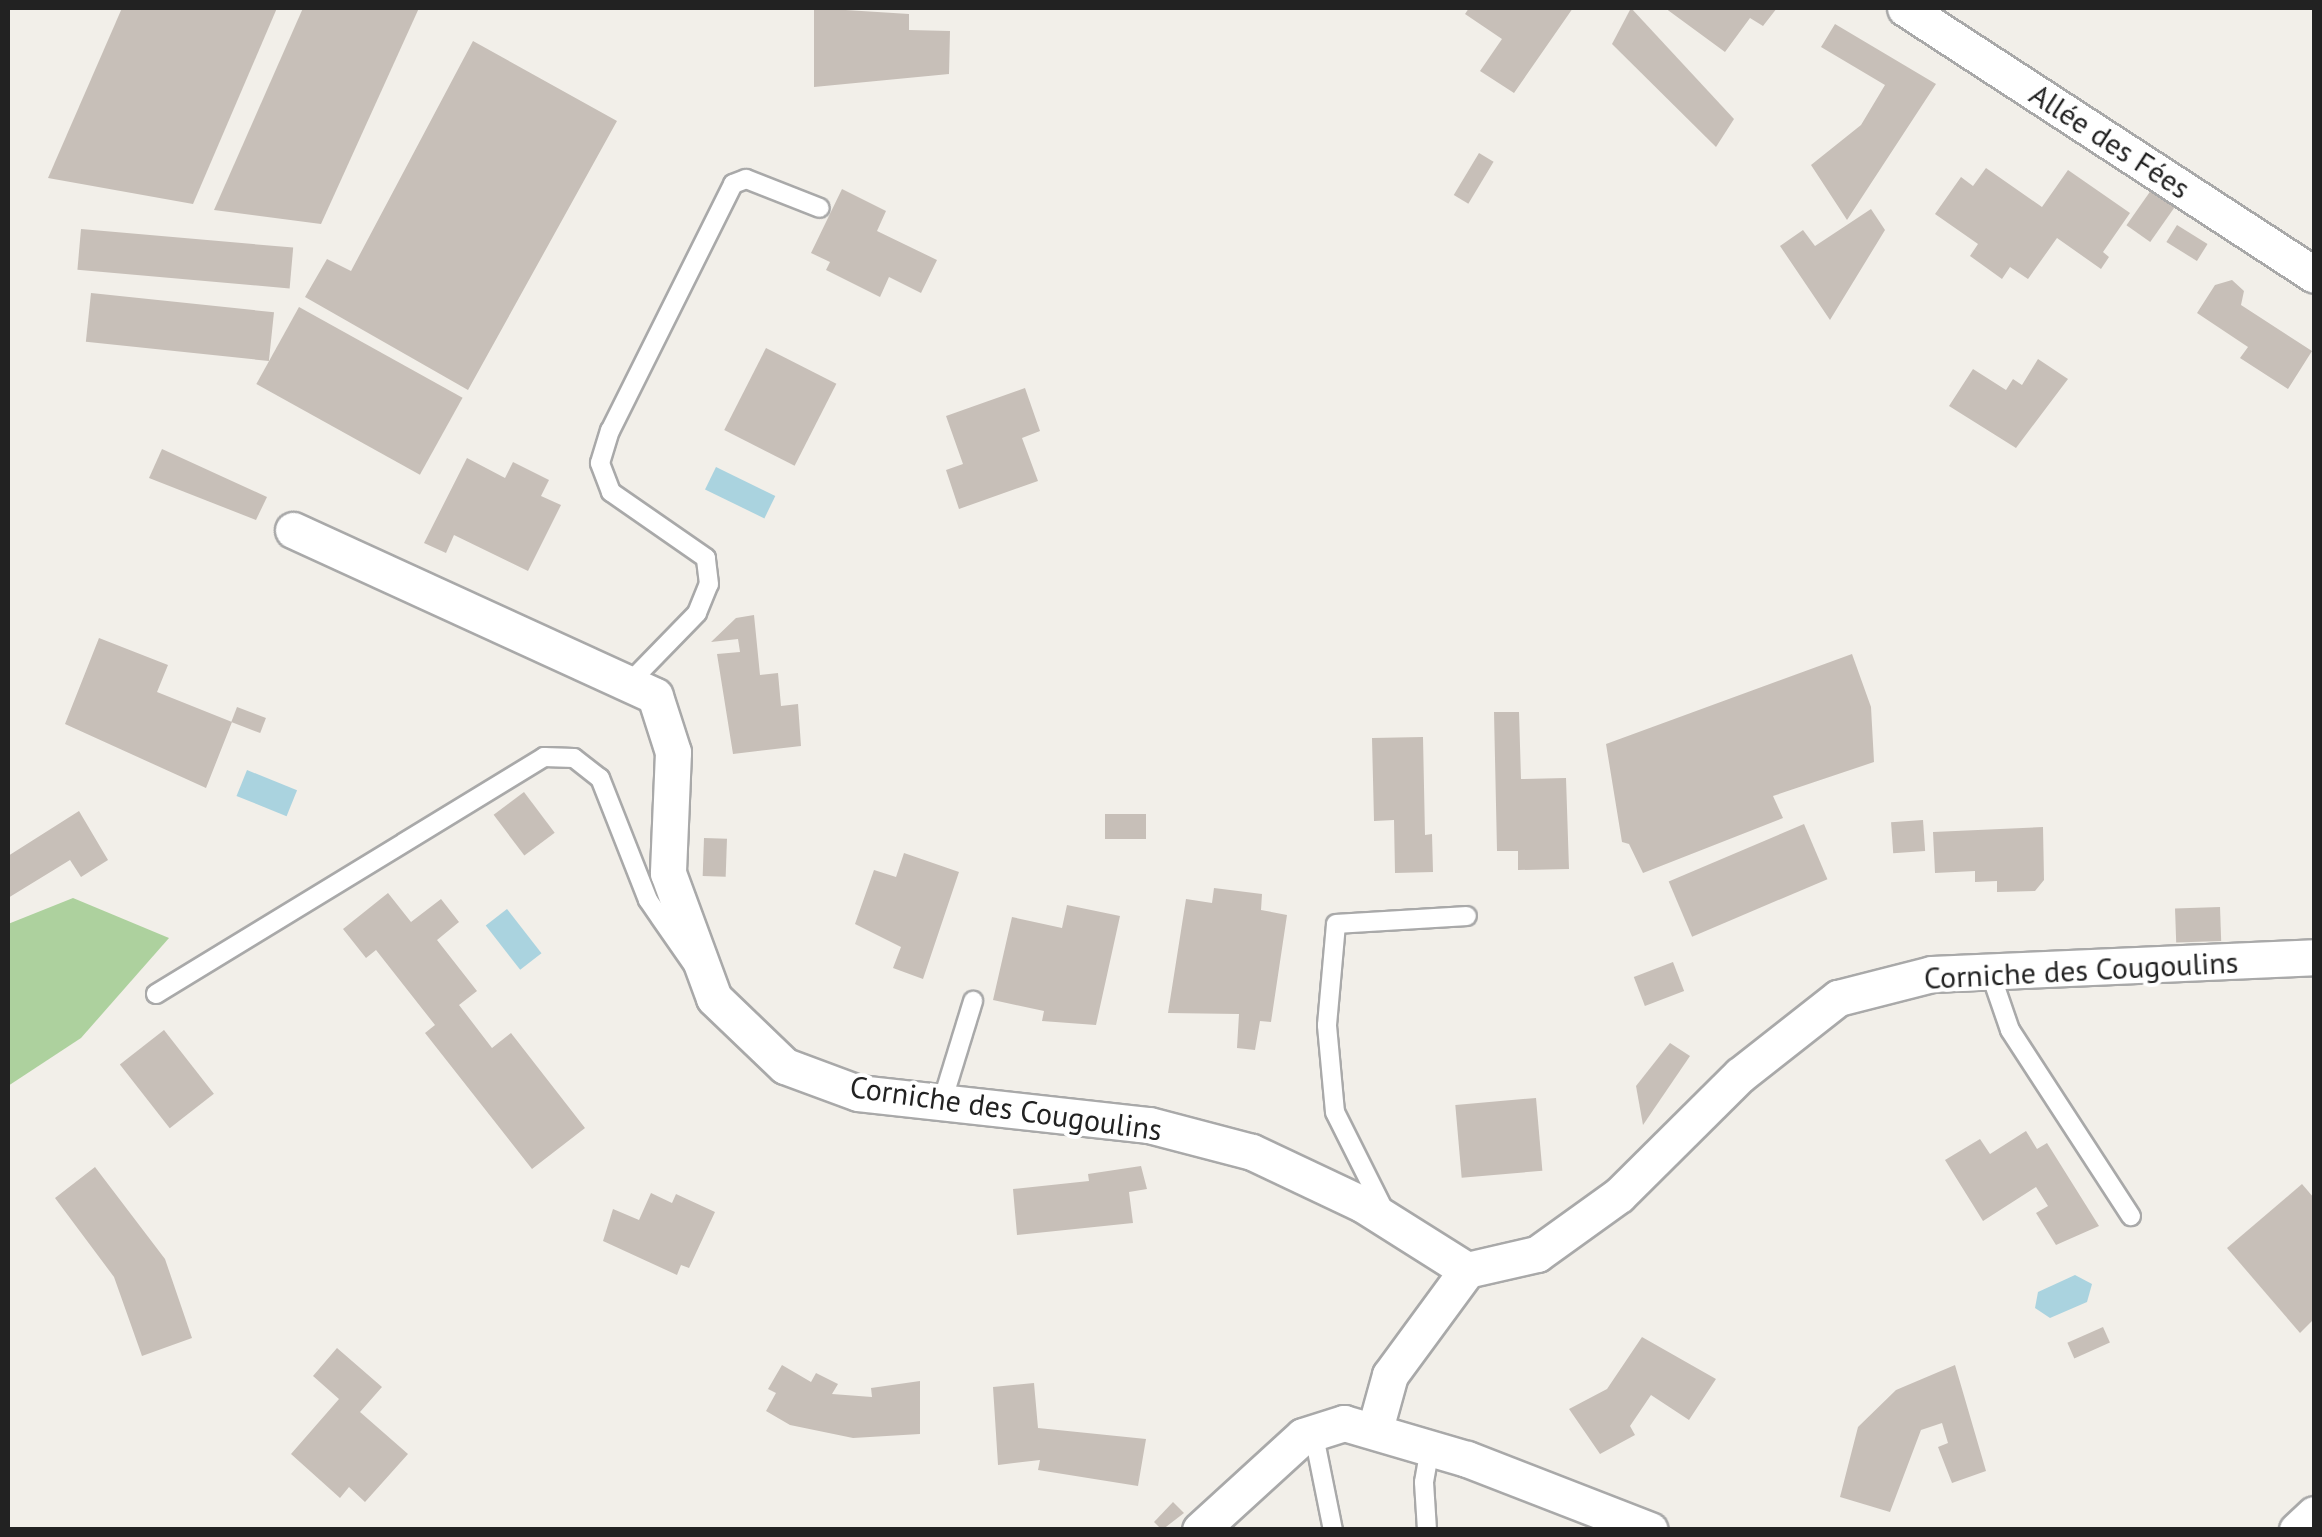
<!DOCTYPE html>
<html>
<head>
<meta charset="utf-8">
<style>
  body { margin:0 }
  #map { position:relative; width:2322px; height:1537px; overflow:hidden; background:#f2efe9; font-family:"PT Sans",sans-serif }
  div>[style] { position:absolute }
  .forest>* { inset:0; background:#add19e }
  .water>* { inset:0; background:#aad3df; transform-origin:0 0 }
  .building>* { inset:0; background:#c7bfb8; transform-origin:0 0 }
  .roads { filter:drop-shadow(2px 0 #a9a9a9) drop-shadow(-2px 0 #a9a9a9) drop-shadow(0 2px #a9a9a9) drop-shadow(0 -2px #a9a9a9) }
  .lane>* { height:18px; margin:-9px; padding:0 9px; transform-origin:9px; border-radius:9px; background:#fff }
  .street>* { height:35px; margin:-17.5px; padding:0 17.5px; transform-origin:17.5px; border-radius:17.5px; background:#fff }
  span { translate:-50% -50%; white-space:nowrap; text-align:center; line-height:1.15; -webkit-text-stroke:8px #fff; paint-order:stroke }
  .street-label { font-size:30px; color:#222 }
  .frame { position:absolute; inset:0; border:10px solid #222; pointer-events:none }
</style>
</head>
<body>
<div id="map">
  <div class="forest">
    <i style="clip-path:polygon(73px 898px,169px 938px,81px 1038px,8px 1086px,8px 924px)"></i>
  </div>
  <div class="water">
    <i style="left:716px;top:467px;width:66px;height:25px;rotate:26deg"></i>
    <i style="left:247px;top:770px;width:54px;height:28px;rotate:22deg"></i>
    <i style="left:507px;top:909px;width:56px;height:27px;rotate:52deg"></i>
    <i style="clip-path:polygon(2075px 1275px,2092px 1284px,2087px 1302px,2050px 1318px,2035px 1308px,2038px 1292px)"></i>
  </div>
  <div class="building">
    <i style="clip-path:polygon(122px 8px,277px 8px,193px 204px,48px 178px)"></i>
    <i style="clip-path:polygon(303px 8px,419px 8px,321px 224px,214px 210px)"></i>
    <i style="clip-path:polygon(814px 8px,909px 14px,909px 30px,950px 31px,949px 74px,814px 87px)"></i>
    <i style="clip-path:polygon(1469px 8px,1573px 8px,1514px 93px,1480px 71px,1502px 39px,1465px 14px)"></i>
    <i style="clip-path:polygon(1631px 8px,1734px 119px,1716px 147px,1612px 44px)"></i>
    <i style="clip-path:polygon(1665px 8px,1777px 8px,1763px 26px,1750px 18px,1725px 52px)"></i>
    <i style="clip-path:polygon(1835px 24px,1936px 84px,1847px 220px,1811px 165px,1861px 125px,1885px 85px,1821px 47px)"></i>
    <i style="clip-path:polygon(473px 41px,617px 121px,468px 390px,305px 297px,327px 259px,351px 271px)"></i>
    <i style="left:1479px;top:153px;width:17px;height:49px;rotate:31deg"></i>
    <i style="clip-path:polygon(1986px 168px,2042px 207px,2068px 170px,2130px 213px,2103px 252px,2109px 257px,2101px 269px,2057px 238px,2028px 279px,2010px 267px,2002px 279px,1970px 256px,1978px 244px,1935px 214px,1961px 177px,1973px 186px)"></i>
    <i style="left:2154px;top:186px;width:29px;height:48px;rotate:35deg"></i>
    <i style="clip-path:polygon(842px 189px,886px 211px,877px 231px,937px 260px,921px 293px,889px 277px,880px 297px,826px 270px,830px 262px,811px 253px)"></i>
    <i style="clip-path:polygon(1871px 209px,1885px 230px,1830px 320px,1780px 246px,1803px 230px,1815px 246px)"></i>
    <i style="left:2177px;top:225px;width:36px;height:20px;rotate:32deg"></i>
    <i style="left:81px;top:229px;width:213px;height:41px;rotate:5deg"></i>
    <i style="clip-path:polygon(2232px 280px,2244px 291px,2241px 305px,2312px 351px,2288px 389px,2240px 358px,2248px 347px,2197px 313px,2215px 285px)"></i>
    <i style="left:91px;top:293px;width:184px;height:49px;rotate:6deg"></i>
    <i style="left:299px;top:307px;width:187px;height:88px;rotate:29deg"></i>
    <i style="left:766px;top:348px;width:79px;height:92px;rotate:27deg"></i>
    <i style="clip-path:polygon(2038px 359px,2068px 379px,2016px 448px,1949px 406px,1973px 369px,2006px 390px,2013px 379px,2022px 385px)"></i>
    <i style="clip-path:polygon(1025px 388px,1040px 431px,1022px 438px,1038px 481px,959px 509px,946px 470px,963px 464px,946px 416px)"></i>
    <i style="clip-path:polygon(162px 449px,267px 497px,256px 520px,149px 478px)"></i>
    <i style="clip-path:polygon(467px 458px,505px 478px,513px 462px,549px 480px,541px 496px,561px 505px,528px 571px,454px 535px,446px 553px,424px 543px)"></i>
    <i style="clip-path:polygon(754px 615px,760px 675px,778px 673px,781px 706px,798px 704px,801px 746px,733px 754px,717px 654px,740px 652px,738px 639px,711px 642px,736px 618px)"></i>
    <i style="clip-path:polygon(99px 638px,168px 665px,157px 692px,232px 722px,206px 788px,65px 724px)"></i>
    <i style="clip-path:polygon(1852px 654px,1871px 707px,1874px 762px,1773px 796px,1783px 818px,1643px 873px,1629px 844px,1622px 842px,1606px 744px)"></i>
    <i style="left:237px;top:707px;width:31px;height:16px;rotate:21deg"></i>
    <i style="clip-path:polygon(1494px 712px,1519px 712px,1521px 779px,1566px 778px,1569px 869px,1518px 870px,1518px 851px,1497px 851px)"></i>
    <i style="clip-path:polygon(1423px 737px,1425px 835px,1432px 834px,1433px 872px,1395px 873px,1394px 820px,1374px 821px,1372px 738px)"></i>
    <i style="left:524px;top:792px;width:51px;height:38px;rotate:53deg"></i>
    <i style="clip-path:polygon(79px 811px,108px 860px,81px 877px,70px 860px,8px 898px,8px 856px)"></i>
    <i style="left:1105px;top:814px;width:41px;height:25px"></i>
    <i style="left:1923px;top:820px;width:31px;height:32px;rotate:86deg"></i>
    <i style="left:1804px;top:824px;width:60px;height:147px;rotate:67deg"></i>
    <i style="clip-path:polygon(2043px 827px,2044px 880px,2035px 891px,1997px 892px,1997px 881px,1975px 882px,1975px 871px,1935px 873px,1933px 832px)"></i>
    <i style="left:704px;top:838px;width:23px;height:38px;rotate:2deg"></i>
    <i style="clip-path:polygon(904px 853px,959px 872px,923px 979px,893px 968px,901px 947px,855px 924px,874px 870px,896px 877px)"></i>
    <i style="clip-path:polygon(1214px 888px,1262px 894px,1261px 910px,1287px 915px,1271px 1022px,1260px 1021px,1255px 1050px,1237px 1048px,1239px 1014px,1168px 1013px,1186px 899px,1212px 903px)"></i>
    <i style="clip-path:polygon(388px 893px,411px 922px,441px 899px,459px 922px,437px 940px,477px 991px,459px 1005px,492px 1048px,511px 1033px,585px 1128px,532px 1169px,425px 1033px,435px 1025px,376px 950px,366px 958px,343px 929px)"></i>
    <i style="clip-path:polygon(1067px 905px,1120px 916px,1096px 1025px,1042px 1021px,1044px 1011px,993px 1000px,1012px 917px,1062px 928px)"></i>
    <i style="left:2220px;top:907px;width:34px;height:45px;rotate:88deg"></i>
    <i style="left:1673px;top:962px;width:31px;height:42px;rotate:69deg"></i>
    <i style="left:164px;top:1030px;width:81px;height:56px;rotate:52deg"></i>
    <i style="clip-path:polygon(1670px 1043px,1690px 1056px,1643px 1125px,1636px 1086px)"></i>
    <i style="left:1536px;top:1098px;width:73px;height:81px;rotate:85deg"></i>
    <i style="clip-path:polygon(2026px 1131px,2037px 1149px,2047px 1143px,2099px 1226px,2056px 1245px,2036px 1213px,2048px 1206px,2036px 1187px,1983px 1221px,1945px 1160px,1980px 1139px,1990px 1154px)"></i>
    <i style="clip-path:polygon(1141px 1166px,1147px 1189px,1129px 1192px,1133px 1223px,1017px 1235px,1013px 1189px,1089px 1181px,1088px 1174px)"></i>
    <i style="clip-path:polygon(95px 1167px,165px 1259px,192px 1338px,142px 1356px,114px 1277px,55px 1198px)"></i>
    <i style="clip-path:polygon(2302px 1184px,2314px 1198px,2314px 1319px,2300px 1333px,2227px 1248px)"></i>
    <i style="clip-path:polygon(651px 1193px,672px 1203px,676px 1194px,715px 1212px,689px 1268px,681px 1265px,677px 1275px,603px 1241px,613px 1209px,639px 1220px)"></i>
    <i style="left:2103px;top:1327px;width:17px;height:39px;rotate:66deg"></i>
    <i style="clip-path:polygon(1642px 1337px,1716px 1379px,1689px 1420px,1651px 1395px,1630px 1426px,1635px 1435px,1600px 1454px,1569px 1409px,1607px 1389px)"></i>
    <i style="clip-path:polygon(337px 1348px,382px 1387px,360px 1412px,408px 1454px,365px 1502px,349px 1487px,340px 1498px,291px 1454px,339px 1399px,313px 1376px)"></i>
    <i style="clip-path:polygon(782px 1365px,811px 1382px,816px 1373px,838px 1384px,832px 1394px,872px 1397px,871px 1388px,920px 1381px,920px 1434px,853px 1438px,790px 1425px,766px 1411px,776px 1393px,768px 1389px)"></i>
    <i style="clip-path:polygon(1955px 1365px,1986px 1471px,1952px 1483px,1938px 1447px,1948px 1443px,1942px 1423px,1921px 1430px,1890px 1512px,1840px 1497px,1858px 1427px,1896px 1390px)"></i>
    <i style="clip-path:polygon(1034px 1383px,1038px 1428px,1146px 1439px,1138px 1486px,1038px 1470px,1040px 1460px,998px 1465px,993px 1387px)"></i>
    <i style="clip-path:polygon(1173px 1502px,1184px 1513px,1162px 1530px,1154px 1522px)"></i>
  </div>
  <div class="roads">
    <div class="lane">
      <i style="left:630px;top:682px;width:96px;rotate:-45.8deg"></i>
      <i style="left:697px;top:613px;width:31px;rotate:-68deg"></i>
      <i style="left:709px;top:584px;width:26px;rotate:-97deg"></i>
      <i style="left:706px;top:558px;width:116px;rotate:-145.2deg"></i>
      <i style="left:611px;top:492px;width:31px;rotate:-111deg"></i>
      <i style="left:600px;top:463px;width:34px;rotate:-73deg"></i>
      <i style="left:610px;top:431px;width:276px;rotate:-63.5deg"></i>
      <i style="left:733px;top:184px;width:14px;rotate:-21deg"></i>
      <i style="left:746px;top:179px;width:79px;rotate:21.4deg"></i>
      <i style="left:1990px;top:972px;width:61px;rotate:71deg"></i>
      <i style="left:2010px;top:1030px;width:222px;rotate:57deg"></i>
      <i style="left:156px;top:994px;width:455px;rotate:-31.4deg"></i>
      <i style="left:544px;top:757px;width:30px;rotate:2deg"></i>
      <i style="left:574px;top:758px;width:33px;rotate:38deg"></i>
      <i style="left:600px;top:778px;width:131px;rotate:68.5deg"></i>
      <i style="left:648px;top:900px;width:83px;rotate:55.3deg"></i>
      <i style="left:942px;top:1102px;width:106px;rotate:-72.9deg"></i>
      <i style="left:1385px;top:1212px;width:112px;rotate:-116.6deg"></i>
      <i style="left:1335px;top:1112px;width:87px;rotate:-95.3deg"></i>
      <i style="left:1327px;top:1025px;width:101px;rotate:-84.9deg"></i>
      <i style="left:1336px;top:924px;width:131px;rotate:-3.5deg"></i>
      <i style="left:1313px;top:1431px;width:101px;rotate:78.6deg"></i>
      <i style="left:1427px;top:1530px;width:48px;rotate:-93.6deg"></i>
      <i style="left:1424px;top:1482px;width:36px;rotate:-80deg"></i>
    </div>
    <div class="street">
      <i style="left:1905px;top:8px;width:488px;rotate:33.1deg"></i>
      <i style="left:293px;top:530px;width:398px;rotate:24.6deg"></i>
      <i style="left:655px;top:696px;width:59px;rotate:72.2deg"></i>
      <i style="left:673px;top:752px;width:121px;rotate:92.4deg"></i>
      <i style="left:668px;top:873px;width:133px;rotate:69.8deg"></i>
      <i style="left:714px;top:998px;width:98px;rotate:43.8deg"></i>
      <i style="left:785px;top:1066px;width:78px;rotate:20.3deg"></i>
      <i style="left:858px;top:1093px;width:293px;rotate:6.3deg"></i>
      <i style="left:1149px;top:1125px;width:106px;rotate:14.7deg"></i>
      <i style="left:1252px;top:1152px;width:122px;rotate:25.3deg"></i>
      <i style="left:1362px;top:1204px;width:124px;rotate:32.2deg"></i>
      <i style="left:1375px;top:1429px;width:56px;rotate:-74.5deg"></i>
      <i style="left:1390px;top:1375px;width:130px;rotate:-53.7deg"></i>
      <i style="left:1467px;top:1270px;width:72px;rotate:-12.9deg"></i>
      <i style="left:1537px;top:1254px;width:101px;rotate:-35.7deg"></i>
      <i style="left:1619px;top:1195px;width:170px;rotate:-44.8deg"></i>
      <i style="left:1740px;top:1075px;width:125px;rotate:-38.2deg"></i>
      <i style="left:1838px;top:998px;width:97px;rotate:-14.3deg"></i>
      <i style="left:1932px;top:974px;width:382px;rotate:-2.5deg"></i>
      <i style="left:1200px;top:1530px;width:139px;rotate:-42.4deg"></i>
      <i style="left:1303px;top:1436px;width:43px;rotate:-17.6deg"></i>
      <i style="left:1344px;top:1423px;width:128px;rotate:16.3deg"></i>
      <i style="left:1467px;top:1459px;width:196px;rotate:21.2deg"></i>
      <i style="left:2297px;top:1530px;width:23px;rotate:-43deg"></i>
    </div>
  </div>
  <div class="street-label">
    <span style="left:2110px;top:141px;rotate:33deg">Allée des Fées</span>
    <span style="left:2081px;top:970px;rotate:-3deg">Corniche des Cougoulins</span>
    <span style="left:1006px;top:1108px;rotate:8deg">Corniche des Cougoulins</span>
  </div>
  <div class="frame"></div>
</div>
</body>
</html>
